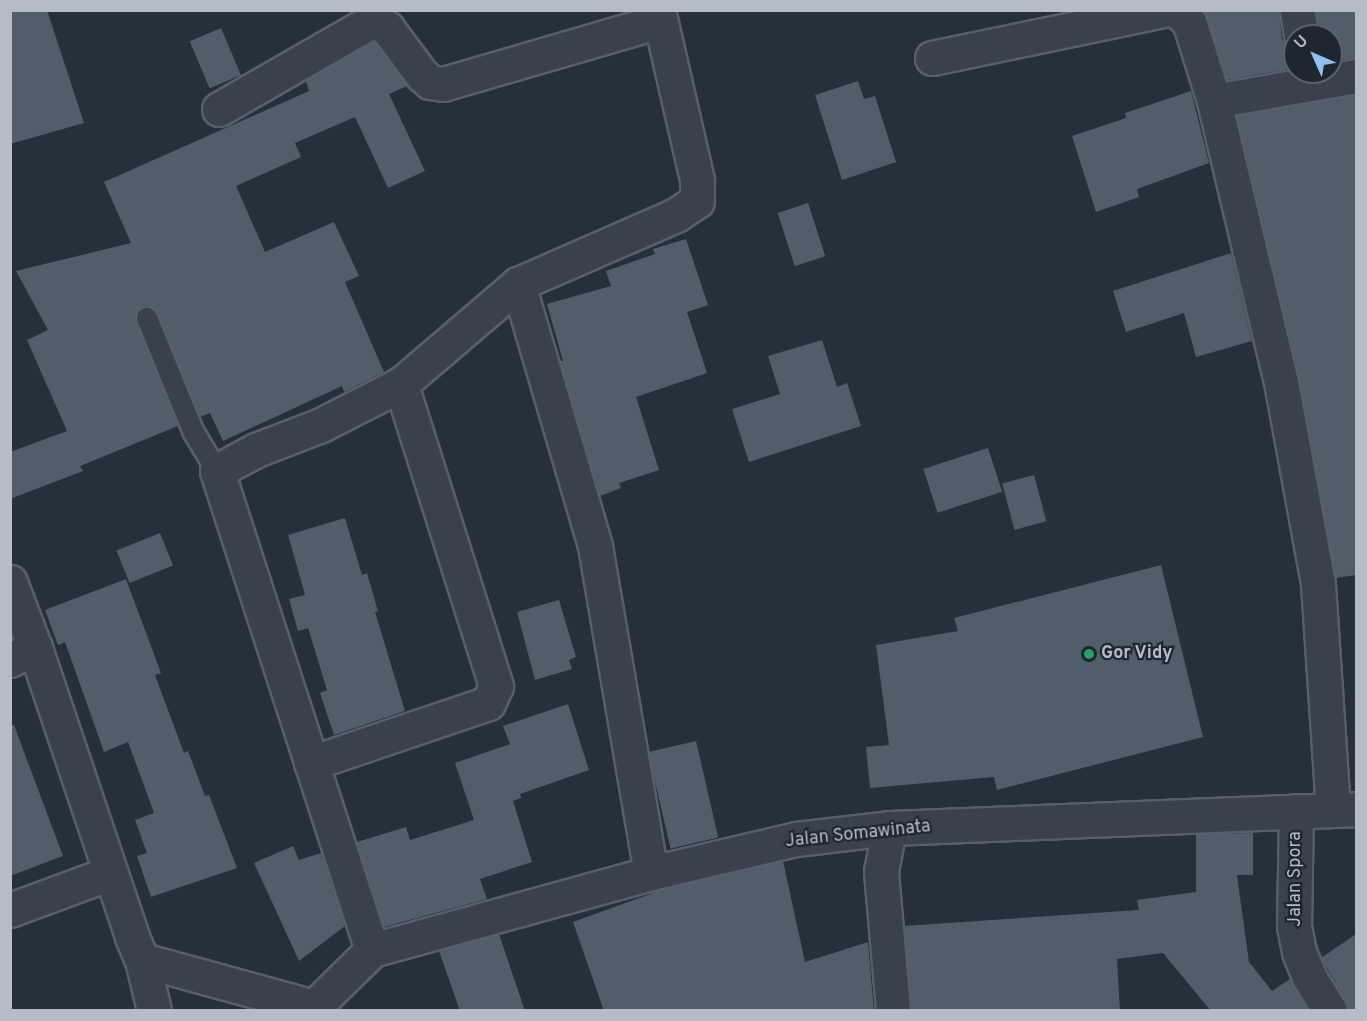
<!DOCTYPE html>
<html>
<head>
<meta charset="utf-8">
<style>
  body { margin:0 }
  #map { position:relative; width:1367px; height:1021px; overflow:hidden; background:#25303a; font-family:Overpass,sans-serif }
  div>[style] { position:absolute }
  .building>* { inset:0; background:#515d68; transform-origin:0 0 }
  .roads { filter:drop-shadow(2px 0 #576068) drop-shadow(-2px 0 #576068) drop-shadow(0 2px #576068) drop-shadow(0 -2px #576068) }
  .service>* { height:20px; margin:-10px; padding:0 10px; transform-origin:10px; border-radius:10px; background:#39424a }
  .minor>* { height:33px; margin:-16.5px; padding:0 16.5px; transform-origin:16.5px; border-radius:16.5px; background:#39424a }
  .dots>* { width:16px; height:16px; translate:-50% -50%; box-sizing:border-box; border:3px solid #1e272f; border-radius:50% }
  span { translate:-50% -50%; white-space:nowrap; text-align:center; line-height:1.15; -webkit-text-stroke:4.5px #1e272f; paint-order:stroke }
  .poi-label { font-size:18px; color:#b4bdc6; font-weight:700 }
  .left { translate:0 -50%; text-align:left }
  .street-label { font-size:18px; color:#b4bdc6 }
  .frame { position:absolute; inset:0; border:12px solid #b4bdc6; pointer-events:none }
  .north { position:absolute; left:1283px; top:24px; width:60px; height:60px; box-sizing:border-box; background:#1e272f; border:2px solid #5a636b; border-radius:50%; rotate:315deg; font-size:16px; font-weight:700; line-height:24px; text-align:center; color:#b4bdc6 }
  .north::after { content:''; display:block; margin:auto; width:21px; height:27px; background:#92c0ed; clip-path:polygon(50% 0,100% 100%,50% 72%,0 100%) }
</style>
</head>
<body>
<div id="map">
  <div class="building">
    <i style="clip-path:polygon(10px 10px,47px 10px,84px 123px,10px 144px)"></i>
    <i style="clip-path:polygon(1203px 10px,1279px 10px,1282px 39px,1287px 48px,1295px 54px,1295px 68px,1227px 80px)"></i>
    <i style="clip-path:polygon(1316px 10px,1356px 10px,1356px 58px,1331px 61px,1331px 36px,1319px 36px)"></i>
    <i style="left:221px;top:28px;width:51px;height:34px;rotate:67deg"></i>
    <i style="clip-path:polygon(374px 42px,407px 86px,389px 94px,425px 171px,388px 188px,355px 117px,295px 143px,301px 157px,236px 186px,265px 252px,334px 222px,359px 276px,345px 282px,384px 372px,344px 392px,342px 386px,223px 441px,210px 413px,200px 417px,158px 313px,149px 306px,143px 307px,137px 311px,136px 323px,178px 426px,80px 466px,83px 471px,10px 499px,10px 452px,67px 431px,27px 340px,48px 330px,16px 271px,131px 243px,104px 182px,309px 91px,306px 81px)"></i>
    <i style="clip-path:polygon(858px 81px,864px 99px,875px 96px,896px 162px,842px 180px,815px 95px)"></i>
    <i style="clip-path:polygon(1191px 91px,1209px 163px,1137px 189px,1139px 197px,1096px 212px,1072px 136px,1126px 118px,1125px 113px)"></i>
    <i style="clip-path:polygon(1356px 95px,1356px 575px,1336px 578px,1299px 379px,1237px 116px)"></i>
    <i style="left:808px;top:203px;width:56px;height:32px;rotate:72deg"></i>
    <i style="clip-path:polygon(686px 239px,708px 305px,687px 312px,707px 373px,636px 397px,659px 470px,619px 483px,621px 488px,600px 496px,560px 361px,563px 361px,547px 304px,611px 286px,606px 271px,655px 254px,653px 249px)"></i>
    <i style="clip-path:polygon(1231px 253px,1252px 341px,1196px 357px,1184px 313px,1126px 332px,1113px 291px)"></i>
    <i style="clip-path:polygon(822px 340px,837px 387px,847px 383px,861px 426px,749px 462px,732px 409px,780px 394px,768px 356px)"></i>
    <i style="left:988px;top:448px;width:46px;height:68px;rotate:72deg"></i>
    <i style="left:1034px;top:475px;width:48px;height:33px;rotate:75deg"></i>
    <i style="clip-path:polygon(345px 518px,362px 575px,367px 573px,378px 611px,375px 612px,405px 711px,334px 735px,320px 693px,327px 690px,308px 628px,298px 631px,289px 599px,305px 595px,288px 535px)"></i>
    <i style="left:160px;top:533px;width:35px;height:47px;rotate:68deg"></i>
    <i style="clip-path:polygon(1161px 565px,1203px 737px,997px 790px,994px 777px,870px 788px,866px 747px,889px 745px,876px 645px,958px 631px,954px 618px)"></i>
    <i style="clip-path:polygon(126px 579px,161px 673px,155px 675px,184px 753px,188px 751px,205px 796px,209px 795px,237px 868px,151px 897px,137px 856px,147px 853px,135px 820px,154px 813px,128px 742px,104px 752px,65px 642px,58px 645px,45px 610px)"></i>
    <i style="clip-path:polygon(559px 600px,576px 657px,569px 660px,572px 669px,535px 680px,517px 612px)"></i>
    <i style="clip-path:polygon(568px 704px,589px 770px,520px 794px,521px 798px,513px 801px,532px 862px,480px 879px,487px 899px,384px 927px,357px 842px,406px 827px,410px 840px,474px 820px,455px 763px,510px 744px,503px 726px)"></i>
    <i style="clip-path:polygon(14px 725px,63px 856px,10px 876px,10px 726px)"></i>
    <i style="left:696px;top:741px;width:99px;height:49px;rotate:77deg"></i>
    <i style="clip-path:polygon(1253px 833px,1253px 875px,1237px 875px,1249px 962px,1272px 991px,1290px 979px,1308px 1011px,1211px 1011px,1163px 953px,1117px 959px,1120px 1011px,911px 1011px,904px 926px,1139px 910px,1137px 900px,1196px 892px,1196px 834px)"></i>
    <i style="clip-path:polygon(293px 846px,299px 860px,321px 853px,345px 926px,299px 961px,254px 863px)"></i>
    <i style="clip-path:polygon(783px 861px,805px 962px,868px 942px,874px 1011px,604px 1011px,573px 922px,664px 889px)"></i>
    <i style="clip-path:polygon(499px 934px,525px 1011px,460px 1011px,439px 951px)"></i>
    <i style="clip-path:polygon(1356px 934px,1356px 1011px,1349px 1011px,1346px 1000px,1321px 958px)"></i>
  </div>
  <div class="roads">
    <div class="service">
      <i style="left:147px;top:318px;width:122px;rotate:67.8deg"></i>
      <i style="left:193px;top:431px;width:47px;rotate:59deg"></i>
    </div>
    <div class="minor">
      <i style="left:1174px;top:10px;width:10px;rotate:29deg"></i>
      <i style="left:1183px;top:15px;width:11px;rotate:52deg"></i>
      <i style="left:1190px;top:24px;width:81px;rotate:72.7deg"></i>
      <i style="left:1214px;top:101px;width:289px;rotate:76.6deg"></i>
      <i style="left:1281px;top:382px;width:205px;rotate:79.6deg"></i>
      <i style="left:1318px;top:584px;width:225px;rotate:86.2deg"></i>
      <i style="left:1297px;top:10px;width:26px;rotate:81deg"></i>
      <i style="left:932px;top:58px;width:236px;rotate:-11.7deg"></i>
      <i style="left:1214px;top:101px;width:144px;rotate:-10deg"></i>
      <i style="left:219px;top:109px;width:171px;rotate:-29.9deg"></i>
      <i style="left:367px;top:24px;width:10px;rotate:-11deg"></i>
      <i style="left:377px;top:22px;width:12px;rotate:31deg"></i>
      <i style="left:387px;top:28px;width:59px;rotate:53.3deg"></i>
      <i style="left:422px;top:75px;width:11px;rotate:41deg"></i>
      <i style="left:430px;top:82px;width:13px;rotate:9deg"></i>
      <i style="left:443px;top:84px;width:226px;rotate:-16.2deg"></i>
      <i style="left:518px;top:284px;width:273px;rotate:73.6deg"></i>
      <i style="left:595px;top:546px;width:332px;rotate:80.3deg"></i>
      <i style="left:10px;top:582px;width:71px;rotate:69.3deg"></i>
      <i style="left:35px;top:648px;width:305px;rotate:71.4deg"></i>
      <i style="left:132px;top:937px;width:25px;rotate:67deg"></i>
      <i style="left:142px;top:960px;width:51px;rotate:76.5deg"></i>
      <i style="left:10px;top:660px;width:28px;rotate:-26deg"></i>
      <i style="left:311px;top:763px;width:187px;rotate:-18.7deg"></i>
      <i style="left:488px;top:703px;width:19px;rotate:-65deg"></i>
      <i style="left:496px;top:686px;width:317px;rotate:-107.5deg"></i>
      <i style="left:1296px;top:811px;width:115px;rotate:91deg"></i>
      <i style="left:1294px;top:926px;width:26px;rotate:79deg"></i>
      <i style="left:1299px;top:952px;width:27px;rotate:68deg"></i>
      <i style="left:1309px;top:977px;width:39px;rotate:58deg"></i>
      <i style="left:889px;top:828px;width:45px;rotate:100.3deg"></i>
      <i style="left:881px;top:872px;width:139px;rotate:85deg"></i>
      <i style="left:10px;top:910px;width:107px;rotate:-20.3deg"></i>
      <i style="left:372px;top:950px;width:503px;rotate:-107.93deg"></i>
      <i style="left:217px;top:471px;width:44px;rotate:-28.3deg"></i>
      <i style="left:256px;top:450px;width:70px;rotate:-21deg"></i>
      <i style="left:321px;top:425px;width:90px;rotate:-27.1deg"></i>
      <i style="left:401px;top:384px;width:154px;rotate:-40.5deg"></i>
      <i style="left:518px;top:284px;width:172px;rotate:-23.6deg"></i>
      <i style="left:676px;top:215px;width:25px;rotate:-34deg"></i>
      <i style="left:697px;top:201px;width:21px;rotate:-90deg"></i>
      <i style="left:697px;top:180px;width:174px;rotate:-102.9deg"></i>
      <i style="left:142px;top:960px;width:178px;rotate:15.3deg"></i>
      <i style="left:311px;top:1010px;width:86px;rotate:-44.5deg"></i>
      <i style="left:372px;top:950px;width:289px;rotate:-15.4deg"></i>
      <i style="left:651px;top:873px;width:149px;rotate:-13.2deg"></i>
      <i style="left:796px;top:839px;width:94px;rotate:-6.7deg"></i>
      <i style="left:889px;top:828px;width:467px;rotate:-2.3deg"></i>
    </div>
  </div>
  <div class="dots">
    <i style="left:1089px;top:654px;background:#2e9e5b"></i>
  </div>
  <div class="poi-label">
    <span class="left" style="left:1101px;top:654px">Gor Vidy</span>
  </div>
  <div class="street-label">
    <span style="left:858px;top:835px;rotate:-6deg">Jalan Somawinata</span>
    <span style="left:1296px;top:879px;rotate:-90deg">Jalan Spora</span>
  </div>
  <div class="frame"></div>
  <div class="north">U</div>
</div>
</body>
</html>
